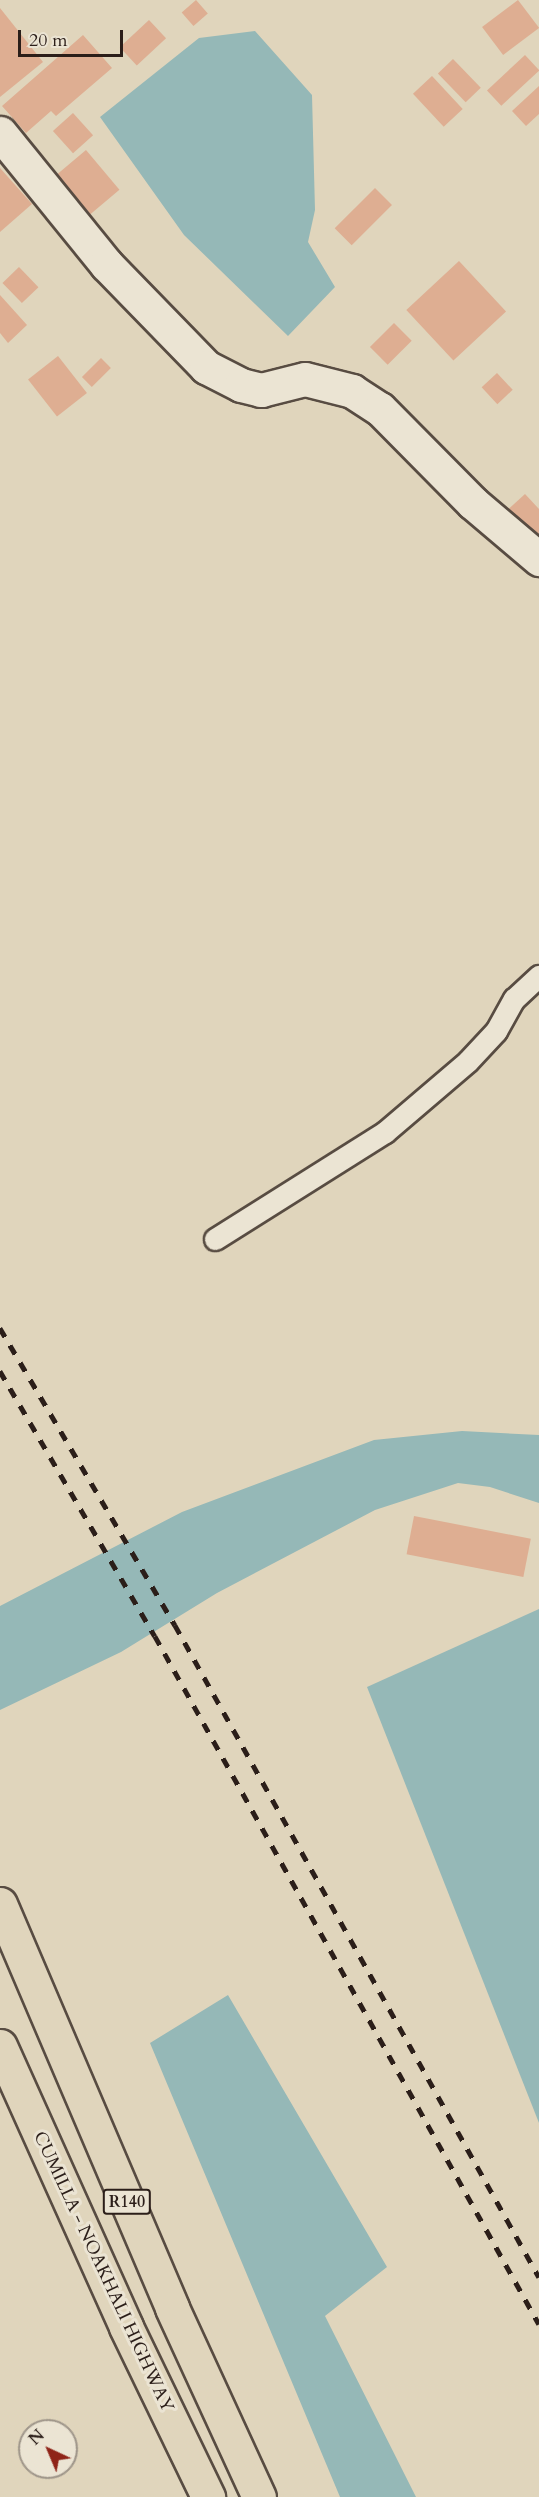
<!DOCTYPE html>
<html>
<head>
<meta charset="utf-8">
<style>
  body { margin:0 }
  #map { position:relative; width:539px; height:2497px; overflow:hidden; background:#e0d5bc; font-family:Cardo,serif }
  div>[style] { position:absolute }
  .water>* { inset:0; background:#95b8b7 }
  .building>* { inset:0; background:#deae92; transform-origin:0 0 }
  .roads { filter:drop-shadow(2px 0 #584c42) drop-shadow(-2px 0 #584c42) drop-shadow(0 2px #584c42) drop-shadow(0 -2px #584c42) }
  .lane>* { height:21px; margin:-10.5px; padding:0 10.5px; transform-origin:10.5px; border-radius:10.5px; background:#ebe4d3 }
  .street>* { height:33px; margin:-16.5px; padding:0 16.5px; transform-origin:16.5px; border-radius:16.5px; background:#ebe4d3 }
  .primary>* { height:33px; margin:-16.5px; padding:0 16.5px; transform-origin:16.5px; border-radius:16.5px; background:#e0d5bc }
  .rail>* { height:4.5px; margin-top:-2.25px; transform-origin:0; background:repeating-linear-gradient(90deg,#2b1e19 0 10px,transparent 0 20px) }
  span { translate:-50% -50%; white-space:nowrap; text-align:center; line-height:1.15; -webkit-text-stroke:6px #ebe4d3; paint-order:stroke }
  .shield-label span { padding:2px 4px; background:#ebe4d3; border:2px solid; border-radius:4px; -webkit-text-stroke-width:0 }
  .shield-label { font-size:16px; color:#2b1e19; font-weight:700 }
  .street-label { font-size:18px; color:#2b1e19 }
  .north { position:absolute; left:18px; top:2419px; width:60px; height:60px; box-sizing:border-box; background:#ebe4d3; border:2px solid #9e9589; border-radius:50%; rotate:316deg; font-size:16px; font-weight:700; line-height:24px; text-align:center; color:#2b1e19 }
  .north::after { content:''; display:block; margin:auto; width:21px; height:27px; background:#8f2418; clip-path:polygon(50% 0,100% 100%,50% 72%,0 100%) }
  .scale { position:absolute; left:18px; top:30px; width:105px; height:27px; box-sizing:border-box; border:3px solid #2b1e19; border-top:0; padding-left:8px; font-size:18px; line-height:21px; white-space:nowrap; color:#2b1e19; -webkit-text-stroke:4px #ebe4d3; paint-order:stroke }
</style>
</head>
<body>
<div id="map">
  <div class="water">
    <i style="clip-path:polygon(255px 31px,312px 95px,315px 210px,308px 242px,335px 287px,288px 336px,184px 235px,100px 117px,199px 38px)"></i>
    <i style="clip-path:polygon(462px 1431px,539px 1435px,539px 1503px,490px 1487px,458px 1483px,375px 1510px,217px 1593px,121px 1652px,0 1710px,0 1606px,182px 1512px,374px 1440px)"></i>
    <i style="clip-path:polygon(539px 1609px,539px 2123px,367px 1687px)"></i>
    <i style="clip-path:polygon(228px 1995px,387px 2267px,325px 2316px,416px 2497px,340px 2497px,150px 2043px)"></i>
  </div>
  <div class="building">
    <i style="left:196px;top:0;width:18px;height:19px;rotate:49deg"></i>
    <i style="left:518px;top:0;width:35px;height:45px;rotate:53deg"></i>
    <i style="clip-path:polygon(0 8px,43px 62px,0 97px)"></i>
    <i style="left:149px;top:20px;width:25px;height:40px;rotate:47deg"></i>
    <i style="clip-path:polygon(83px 35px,112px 68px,56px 116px,51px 111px,26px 133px,2px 106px)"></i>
    <i style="left:525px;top:55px;width:21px;height:52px;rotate:47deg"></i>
    <i style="left:453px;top:59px;width:40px;height:21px;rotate:46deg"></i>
    <i style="left:432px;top:76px;width:45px;height:26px;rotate:47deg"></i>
    <i style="clip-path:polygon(539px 86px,539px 114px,526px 126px,512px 111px)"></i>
    <i style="left:73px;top:113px;width:30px;height:27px;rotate:48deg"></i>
    <i style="left:86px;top:150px;width:52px;height:38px;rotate:50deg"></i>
    <i style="clip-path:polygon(0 168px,32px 204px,0 232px)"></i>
    <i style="left:375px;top:188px;width:24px;height:57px;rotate:45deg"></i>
    <i style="left:459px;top:261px;width:69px;height:72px;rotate:47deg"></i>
    <i style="left:19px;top:267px;width:28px;height:23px;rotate:46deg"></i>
    <i style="clip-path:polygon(0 295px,27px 325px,8px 343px,0 333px)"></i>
    <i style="left:394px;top:323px;width:25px;height:34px;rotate:45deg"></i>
    <i style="left:58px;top:356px;width:47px;height:38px;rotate:52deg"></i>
    <i style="left:101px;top:358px;width:14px;height:27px;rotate:45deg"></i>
    <i style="left:497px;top:373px;width:23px;height:21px;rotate:47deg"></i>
    <i style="clip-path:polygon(525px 494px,539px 509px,539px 534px,530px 542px,503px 514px)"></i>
    <i style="left:414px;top:1516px;width:119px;height:39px;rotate:11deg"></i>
  </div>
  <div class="roads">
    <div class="lane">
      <i style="left:215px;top:1239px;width:201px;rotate:-32.2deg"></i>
      <i style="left:385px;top:1132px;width:109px;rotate:-40.5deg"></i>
      <i style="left:468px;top:1061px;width:41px;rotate:-47deg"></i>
      <i style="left:496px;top:1031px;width:37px;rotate:-61deg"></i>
      <i style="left:514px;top:999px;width:34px;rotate:-43deg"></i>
    </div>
    <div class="street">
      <i style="left:0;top:133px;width:169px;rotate:51deg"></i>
      <i style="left:106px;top:264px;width:144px;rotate:45.8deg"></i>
      <i style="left:206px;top:367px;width:39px;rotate:27deg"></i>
      <i style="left:241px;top:385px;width:21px;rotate:14deg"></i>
      <i style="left:261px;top:390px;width:45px;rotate:-14deg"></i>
      <i style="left:305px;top:379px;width:49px;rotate:14.3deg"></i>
      <i style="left:352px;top:391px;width:33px;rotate:33deg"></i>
      <i style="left:380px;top:409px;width:132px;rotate:45.3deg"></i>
      <i style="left:473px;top:503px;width:87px;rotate:40.3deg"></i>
    </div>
    <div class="primary">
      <i style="left:0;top:1904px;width:439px;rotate:66.9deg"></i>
      <i style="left:172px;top:2308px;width:208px;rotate:65.3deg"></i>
      <i style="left:0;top:2046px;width:308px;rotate:65.8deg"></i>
      <i style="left:126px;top:2327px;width:189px;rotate:64.2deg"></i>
    </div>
  </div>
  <div class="rail">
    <i style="left:0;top:1328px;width:345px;rotate:59.5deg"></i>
    <i style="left:175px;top:1625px;width:747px;rotate:60.83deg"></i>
    <i style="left:0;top:1371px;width:307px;rotate:59.7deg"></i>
    <i style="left:155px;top:1636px;width:788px;rotate:60.83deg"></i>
  </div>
  <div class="shield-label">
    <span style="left:127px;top:2202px">R140</span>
  </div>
  <div class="street-label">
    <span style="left:103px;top:2272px;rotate:65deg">CUMILLA - NOAKHALI HIGHWAY</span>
  </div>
  <div class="north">N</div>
  <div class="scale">20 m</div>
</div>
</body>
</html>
